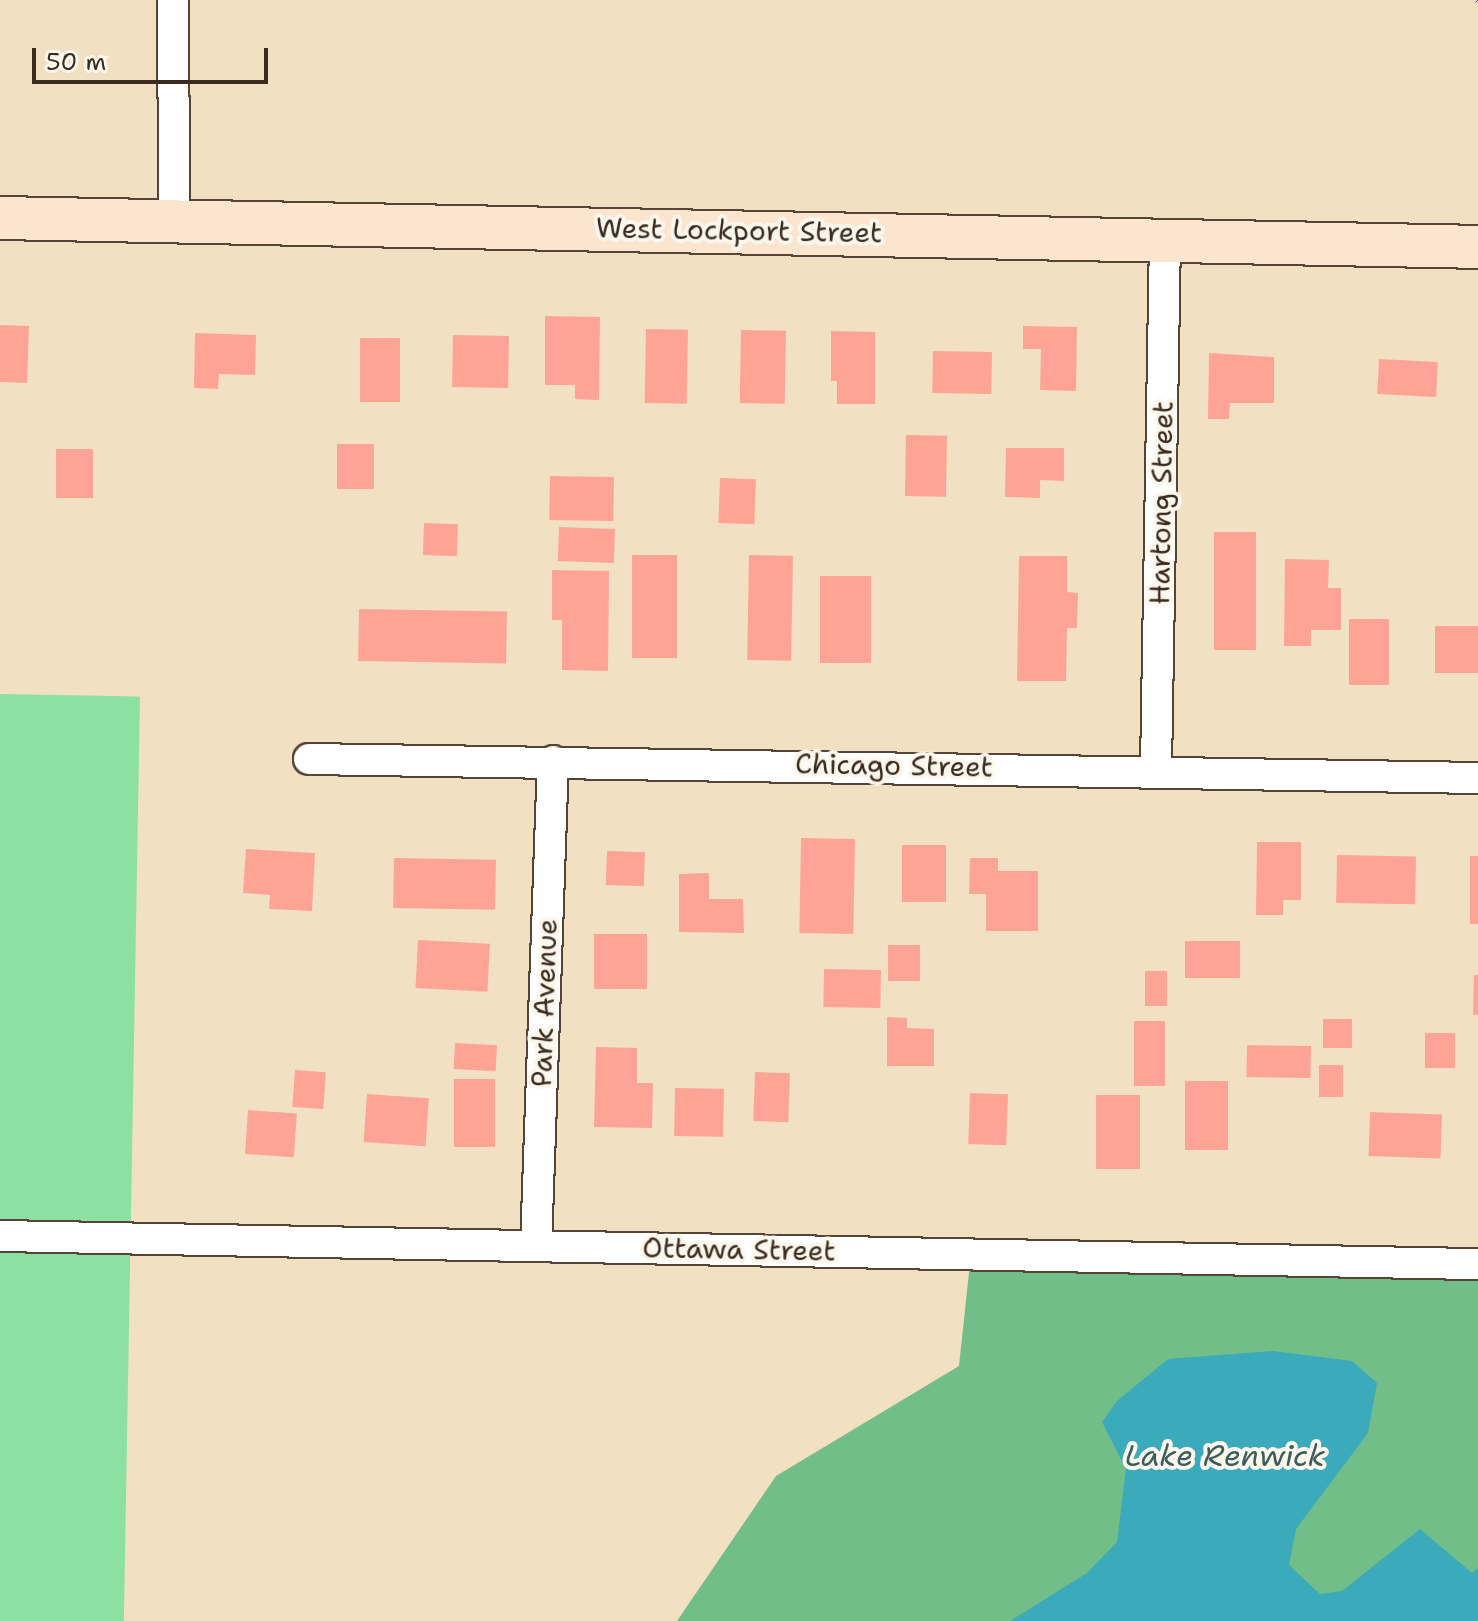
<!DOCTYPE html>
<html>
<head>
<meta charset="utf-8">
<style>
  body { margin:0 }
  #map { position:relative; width:1478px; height:1621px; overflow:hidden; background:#f2e0c2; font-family:"Shantell Sans",sans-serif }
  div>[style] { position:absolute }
  .green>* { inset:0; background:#8ce0a2; transform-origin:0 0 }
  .forest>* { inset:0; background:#71be88 }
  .water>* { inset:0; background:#3baaba }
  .building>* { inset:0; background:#fda497; transform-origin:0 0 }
  .roads { filter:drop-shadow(2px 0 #564537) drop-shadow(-2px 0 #564537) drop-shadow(0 2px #564537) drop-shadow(0 -2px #564537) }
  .minor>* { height:30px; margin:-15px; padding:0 15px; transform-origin:15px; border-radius:15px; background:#fff }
  .secondary>* { height:42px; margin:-21px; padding:0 21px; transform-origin:21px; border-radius:21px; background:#fbe5cf }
  .rail>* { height:6px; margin-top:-3px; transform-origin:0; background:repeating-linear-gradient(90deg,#3b2a1e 0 12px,transparent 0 18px) }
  span { translate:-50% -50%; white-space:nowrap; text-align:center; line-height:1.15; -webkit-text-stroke:8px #fbf7ec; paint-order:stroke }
  .street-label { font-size:28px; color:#3b2a1e }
  .water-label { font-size:30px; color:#3b5d5c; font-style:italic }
  .scale { position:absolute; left:32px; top:48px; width:236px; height:36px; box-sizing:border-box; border:4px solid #3b2a1e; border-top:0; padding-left:10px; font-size:24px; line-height:28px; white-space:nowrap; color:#3b2a1e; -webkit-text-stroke:6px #fbf7ec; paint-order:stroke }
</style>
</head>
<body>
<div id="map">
  <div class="green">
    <i style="left:0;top:694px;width:140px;height:927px;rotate:1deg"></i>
  </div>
  <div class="forest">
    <i style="clip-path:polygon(971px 1254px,1478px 1264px,1478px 1621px,677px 1621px,776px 1476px,959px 1366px)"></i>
  </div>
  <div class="water">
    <i style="clip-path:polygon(1273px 1351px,1352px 1361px,1377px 1383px,1368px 1433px,1296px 1529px,1289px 1565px,1320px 1594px,1342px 1591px,1420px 1529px,1472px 1573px,1478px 1568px,1478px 1621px,1010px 1621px,1087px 1573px,1117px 1542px,1126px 1469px,1102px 1422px,1117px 1401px,1168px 1359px)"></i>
  </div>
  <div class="building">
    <i style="clip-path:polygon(545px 316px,600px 317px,599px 400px,575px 399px,575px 385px,545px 385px)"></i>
    <i style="left:0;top:325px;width:29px;height:57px;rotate:2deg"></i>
    <i style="clip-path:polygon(1023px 326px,1077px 327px,1076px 391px,1040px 390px,1041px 349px,1023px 349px)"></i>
    <i style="left:646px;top:329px;width:42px;height:74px;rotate:1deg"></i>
    <i style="left:741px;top:330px;width:45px;height:73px;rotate:1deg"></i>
    <i style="clip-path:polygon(831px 331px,875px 332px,875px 404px,837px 404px,837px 381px,831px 381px)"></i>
    <i style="clip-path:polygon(195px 333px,256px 335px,255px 375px,219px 374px,218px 389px,194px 388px)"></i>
    <i style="left:453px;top:335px;width:56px;height:52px;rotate:1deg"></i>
    <i style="left:360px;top:338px;width:40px;height:64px"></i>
    <i style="left:933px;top:351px;width:59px;height:42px;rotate:1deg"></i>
    <i style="clip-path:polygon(1209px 353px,1274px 357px,1274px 403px,1230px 403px,1229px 419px,1208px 419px)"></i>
    <i style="left:1379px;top:359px;width:59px;height:35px;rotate:3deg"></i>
    <i style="left:906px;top:435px;width:41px;height:61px;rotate:1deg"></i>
    <i style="left:337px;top:444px;width:37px;height:45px"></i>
    <i style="clip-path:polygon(1006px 448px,1064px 448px,1064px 481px,1040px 480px,1040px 498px,1005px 497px)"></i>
    <i style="left:56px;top:449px;width:37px;height:49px"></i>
    <i style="left:550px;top:476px;width:64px;height:44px;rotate:1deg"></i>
    <i style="left:720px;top:478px;width:36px;height:45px;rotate:2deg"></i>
    <i style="left:424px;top:523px;width:34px;height:32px;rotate:2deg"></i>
    <i style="left:559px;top:527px;width:56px;height:34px;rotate:2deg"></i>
    <i style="left:1214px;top:532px;width:42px;height:118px"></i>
    <i style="left:632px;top:555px;width:45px;height:103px"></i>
    <i style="left:749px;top:555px;width:44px;height:105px;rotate:1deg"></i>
    <i style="clip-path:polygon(1019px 556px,1067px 556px,1067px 592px,1078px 593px,1077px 628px,1067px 628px,1066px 681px,1017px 681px)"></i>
    <i style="clip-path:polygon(1285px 559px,1329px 560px,1328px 588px,1341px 588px,1341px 630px,1311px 630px,1311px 646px,1284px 646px)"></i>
    <i style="clip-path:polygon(552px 570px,609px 571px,608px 671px,562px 670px,562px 620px,552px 620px)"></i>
    <i style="left:820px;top:576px;width:51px;height:87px"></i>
    <i style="left:359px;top:609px;width:148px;height:52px;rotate:1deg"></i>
    <i style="left:1349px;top:619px;width:40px;height:66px"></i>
    <i style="left:1435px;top:626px;width:43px;height:47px"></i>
    <i style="left:801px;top:838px;width:54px;height:95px;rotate:1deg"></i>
    <i style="clip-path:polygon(1257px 842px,1301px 842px,1301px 900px,1283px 900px,1283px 915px,1256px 915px)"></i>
    <i style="left:902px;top:845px;width:44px;height:57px"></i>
    <i style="clip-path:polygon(246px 849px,315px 853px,312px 911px,269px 909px,270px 895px,243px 893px)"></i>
    <i style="left:607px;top:851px;width:38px;height:34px;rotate:2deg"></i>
    <i style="left:1337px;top:855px;width:79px;height:48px;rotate:1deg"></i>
    <i style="left:1470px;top:856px;width:8px;height:68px"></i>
    <i style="left:394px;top:858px;width:102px;height:50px;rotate:1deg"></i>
    <i style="clip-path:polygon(970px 858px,998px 858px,998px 871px,1038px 871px,1038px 931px,986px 931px,986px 894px,969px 894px)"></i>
    <i style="clip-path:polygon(709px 873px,709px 899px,743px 899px,744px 933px,679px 932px,679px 874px)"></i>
    <i style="left:594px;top:934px;width:53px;height:55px"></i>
    <i style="left:418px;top:940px;width:72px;height:48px;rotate:3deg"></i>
    <i style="left:1185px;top:941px;width:55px;height:37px"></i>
    <i style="left:888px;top:945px;width:32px;height:36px"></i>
    <i style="left:824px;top:969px;width:57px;height:38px;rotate:1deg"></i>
    <i style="left:1145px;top:971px;width:22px;height:35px"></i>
    <i style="clip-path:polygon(1474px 975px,1478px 975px,1478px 1015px,1473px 1015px)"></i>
    <i style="clip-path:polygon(887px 1017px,907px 1018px,907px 1028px,934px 1029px,934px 1066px,887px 1066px)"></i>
    <i style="left:1323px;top:1019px;width:29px;height:29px"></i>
    <i style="left:1134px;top:1021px;width:31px;height:65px"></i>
    <i style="left:1425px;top:1033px;width:30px;height:35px"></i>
    <i style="left:455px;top:1043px;width:42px;height:26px;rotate:3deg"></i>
    <i style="left:1247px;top:1045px;width:64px;height:32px;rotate:1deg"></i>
    <i style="clip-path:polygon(596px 1047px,637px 1048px,637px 1083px,653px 1083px,652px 1128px,594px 1127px)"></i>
    <i style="left:1319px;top:1065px;width:24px;height:32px"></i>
    <i style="left:295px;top:1070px;width:31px;height:37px;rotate:4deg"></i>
    <i style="left:755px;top:1072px;width:35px;height:49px;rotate:2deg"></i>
    <i style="left:454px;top:1079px;width:41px;height:68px"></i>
    <i style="left:1185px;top:1081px;width:43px;height:69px"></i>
    <i style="left:675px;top:1088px;width:49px;height:48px;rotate:1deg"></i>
    <i style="left:970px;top:1093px;width:38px;height:51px;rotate:2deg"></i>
    <i style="left:367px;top:1094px;width:62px;height:48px;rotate:4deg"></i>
    <i style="left:1096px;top:1095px;width:44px;height:74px"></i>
    <i style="left:248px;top:1110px;width:49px;height:44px;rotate:4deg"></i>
    <i style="left:1370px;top:1112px;width:72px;height:44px;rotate:2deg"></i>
  </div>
  <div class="roads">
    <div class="minor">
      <i style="left:173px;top:0;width:221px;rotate:89.7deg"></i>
      <i style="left:309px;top:759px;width:1169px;rotate:0.93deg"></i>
      <i style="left:1156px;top:769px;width:532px;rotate:-89.03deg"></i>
      <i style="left:0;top:1236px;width:1478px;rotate:1.09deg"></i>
      <i style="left:536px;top:1246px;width:485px;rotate:-88deg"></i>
    </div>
    <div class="secondary">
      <i style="left:0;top:218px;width:1478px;rotate:1.12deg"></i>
    </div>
  </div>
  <div class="rail">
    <i style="left:1477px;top:0;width:1px;rotate:45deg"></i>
  </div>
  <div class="street-label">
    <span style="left:739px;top:230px;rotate:1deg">West Lockport Street</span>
    <span style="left:1161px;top:503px;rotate:-89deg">Hartong Street</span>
    <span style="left:894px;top:765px;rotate:1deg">Chicago Street</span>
    <span style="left:544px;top:1003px;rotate:-88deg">Park Avenue</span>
    <span style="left:739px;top:1249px;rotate:1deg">Ottawa Street</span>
  </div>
  <div class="water-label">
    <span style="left:1225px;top:1456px">Lake Renwick</span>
  </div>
  <div class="scale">50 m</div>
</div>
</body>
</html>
